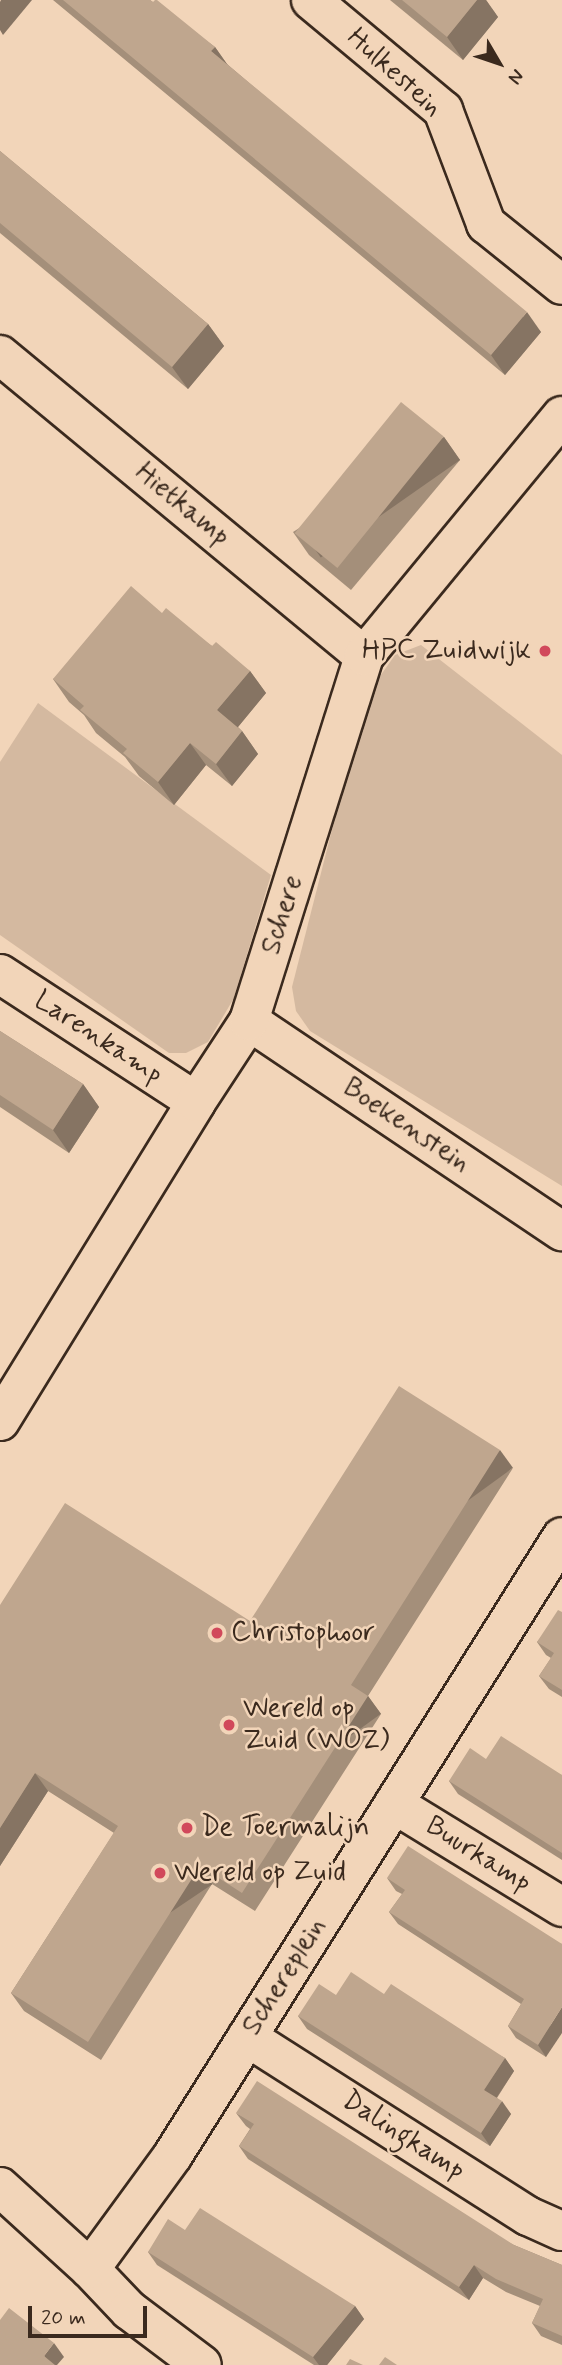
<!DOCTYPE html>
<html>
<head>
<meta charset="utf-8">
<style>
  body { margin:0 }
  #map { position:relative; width:562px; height:2365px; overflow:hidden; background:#f2d5b9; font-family:Mynerve,sans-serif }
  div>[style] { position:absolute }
  .green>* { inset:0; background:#d4b9a0 }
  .roads { filter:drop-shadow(2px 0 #3b2a1e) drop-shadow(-2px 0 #3b2a1e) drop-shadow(0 2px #3b2a1e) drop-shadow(0 -2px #3b2a1e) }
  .minor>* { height:38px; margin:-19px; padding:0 19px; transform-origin:19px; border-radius:19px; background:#f2d5b9 }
  .wall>* { inset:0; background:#a48f7a }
  .shaded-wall>* { inset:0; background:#867463; transform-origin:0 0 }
  .building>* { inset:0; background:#bfa68e; transform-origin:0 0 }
  .dots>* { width:19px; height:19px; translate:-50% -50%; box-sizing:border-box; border:4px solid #f2d5b9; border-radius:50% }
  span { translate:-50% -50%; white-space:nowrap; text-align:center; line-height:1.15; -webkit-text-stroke:5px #f2d5b9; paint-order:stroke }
  .street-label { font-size:28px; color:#3b2a1e }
  .poi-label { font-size:28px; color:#3b2a1e }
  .right { translate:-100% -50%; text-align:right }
  .left { translate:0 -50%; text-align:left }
  .north { position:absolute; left:464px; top:28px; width:70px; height:70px; -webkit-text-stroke:5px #f2d5b9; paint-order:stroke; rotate:129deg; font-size:19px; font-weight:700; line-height:28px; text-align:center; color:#3b2a1e }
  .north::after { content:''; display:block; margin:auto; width:24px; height:32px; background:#3b2a1e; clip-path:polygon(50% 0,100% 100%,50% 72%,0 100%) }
  .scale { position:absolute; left:28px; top:2306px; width:119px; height:32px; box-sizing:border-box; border:4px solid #3b2a1e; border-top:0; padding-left:9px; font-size:21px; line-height:24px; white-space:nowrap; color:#3b2a1e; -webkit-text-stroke:5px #f2d5b9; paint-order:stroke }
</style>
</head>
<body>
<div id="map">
  <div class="green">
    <i style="clip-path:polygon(421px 645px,562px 755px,562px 1186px,310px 1031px,296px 1011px,292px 987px,366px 696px,395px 655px)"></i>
    <i style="clip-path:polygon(38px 703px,271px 875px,234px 998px,208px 1042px,186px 1053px,169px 1053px,0 935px,0 762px)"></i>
  </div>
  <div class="roads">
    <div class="minor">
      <i style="left:311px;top:0;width:172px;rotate:39.8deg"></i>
      <i style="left:443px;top:110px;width:122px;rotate:69.3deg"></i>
      <i style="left:486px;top:224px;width:97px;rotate:38.8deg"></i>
      <i style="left:0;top:355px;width:472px;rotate:39.6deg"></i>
      <i style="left:0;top:974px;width:234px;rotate:33.1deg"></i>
      <i style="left:249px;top:1021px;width:377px;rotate:33.9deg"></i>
      <i style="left:0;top:1421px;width:374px;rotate:-58.4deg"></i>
      <i style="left:196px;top:1102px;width:97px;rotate:-56.8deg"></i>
      <i style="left:249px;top:1021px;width:383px;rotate:-72.5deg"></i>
      <i style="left:364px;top:656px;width:311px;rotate:-50.5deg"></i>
      <i style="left:394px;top:1804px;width:197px;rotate:31.5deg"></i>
      <i style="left:247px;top:2037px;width:333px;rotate:32.5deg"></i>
      <i style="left:528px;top:2216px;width:37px;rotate:24deg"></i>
      <i style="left:0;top:2187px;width:122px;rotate:42.3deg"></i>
      <i style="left:90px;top:2269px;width:57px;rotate:46.4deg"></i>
      <i style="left:129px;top:2310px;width:91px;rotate:37deg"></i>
      <i style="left:90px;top:2269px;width:141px;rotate:-53.9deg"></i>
      <i style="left:173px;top:2155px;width:730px;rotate:-57.81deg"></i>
    </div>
  </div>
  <div class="wall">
    <i style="clip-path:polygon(53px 0,150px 0,215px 47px,227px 64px,541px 332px,505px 375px)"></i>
    <i style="clip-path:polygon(390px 0,486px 0,498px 17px,463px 60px)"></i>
    <i style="clip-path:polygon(0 151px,208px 324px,224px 346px,188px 389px,0 233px)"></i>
    <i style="clip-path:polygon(444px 437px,460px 460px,351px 590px,309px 555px,293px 532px)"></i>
    <i style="clip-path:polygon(162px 613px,250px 671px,266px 693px,238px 727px,242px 731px,258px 754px,232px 786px,206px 765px,174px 805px,139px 776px,125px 757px,96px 733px,84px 715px,69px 702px,53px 679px)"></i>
    <i style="clip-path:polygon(0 1031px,83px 1084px,99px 1107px,69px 1153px,0 1107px)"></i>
    <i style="clip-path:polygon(513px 1468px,368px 1696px,381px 1714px,255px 1911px,212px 1884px,101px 2060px,24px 2011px,11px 1993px,114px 1833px,48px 1791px,0 1866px,0 1605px,250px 1621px)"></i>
    <i style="clip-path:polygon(562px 1612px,562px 1697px,549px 1689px,539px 1676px,551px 1658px,546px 1655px,537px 1642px)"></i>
    <i style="clip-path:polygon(486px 1759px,562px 1775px,562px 1860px,458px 1794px,449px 1781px)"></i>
    <i style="clip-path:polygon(387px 1878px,562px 1944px,546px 2057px,516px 2038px,508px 2026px,521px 2004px,398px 1924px,389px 1912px,402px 1894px,396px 1891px)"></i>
    <i style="clip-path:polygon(384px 1994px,505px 2058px,514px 2071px,497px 2098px,511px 2114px,490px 2146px,307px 2029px,298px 2016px,336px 1995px)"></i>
    <i style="clip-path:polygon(236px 2113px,514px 2245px,562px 2265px,562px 2345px,541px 2336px,532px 2323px,540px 2306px,506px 2292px,483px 2278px,469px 2300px,248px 2159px,239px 2146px,250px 2129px,246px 2126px)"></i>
    <i style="clip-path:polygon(185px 2230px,355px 2306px,364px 2319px,327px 2365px,314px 2365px,157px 2265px,148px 2252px)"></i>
  </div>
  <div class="shaded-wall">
    <i style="clip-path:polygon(1px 0,32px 0,3px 35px,0 30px,0 2px)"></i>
    <i style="clip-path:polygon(477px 0,486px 0,498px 17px,463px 60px,447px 37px)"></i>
    <i style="clip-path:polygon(215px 47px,229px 67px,211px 51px)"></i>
    <i style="clip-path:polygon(527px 312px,541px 332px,505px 375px,491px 355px)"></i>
    <i style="clip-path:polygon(208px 324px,224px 346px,188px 389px,172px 367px)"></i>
    <i style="left:444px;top:437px;width:28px;height:170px;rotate:55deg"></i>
    <i style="clip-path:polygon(250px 671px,266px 693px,233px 733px,217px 710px)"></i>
    <i style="clip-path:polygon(242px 731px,258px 754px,232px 786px,216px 764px)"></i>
    <i style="clip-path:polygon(190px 743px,206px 765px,174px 805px,158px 782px)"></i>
    <i style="clip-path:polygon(83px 1084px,99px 1107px,69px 1153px,53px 1130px)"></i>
    <i style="left:500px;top:1450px;width:22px;height:278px;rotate:54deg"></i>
    <i style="left:368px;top:1696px;width:22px;height:234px;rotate:54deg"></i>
    <i style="clip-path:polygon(35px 1773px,48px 1791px,0 1866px,0 1828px)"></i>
    <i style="left:200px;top:1866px;width:22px;height:209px;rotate:56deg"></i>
    <i style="clip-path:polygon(562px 2007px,562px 2033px,546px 2057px,538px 2045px)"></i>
    <i style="clip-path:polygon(505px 2058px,514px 2071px,493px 2103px,484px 2090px)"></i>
    <i style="clip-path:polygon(502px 2101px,511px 2114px,490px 2146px,481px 2133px)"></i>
    <i style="clip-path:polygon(474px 2265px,483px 2278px,469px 2300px,459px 2287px)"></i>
    <i style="clip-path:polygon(355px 2306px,364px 2319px,327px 2365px,319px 2365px,313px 2357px)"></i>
    <i style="clip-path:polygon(54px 2343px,64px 2357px,57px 2365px,50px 2365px,44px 2356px)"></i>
  </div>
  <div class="building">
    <i style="clip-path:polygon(63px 0,150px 0,153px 2px,155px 0,157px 0,215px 47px,211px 51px,527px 312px,491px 355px)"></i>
    <i style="clip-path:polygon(402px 0,477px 0,447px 37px)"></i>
    <i style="clip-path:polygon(0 151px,208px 324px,172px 367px,0 223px)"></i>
    <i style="left:401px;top:402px;width:55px;height:169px;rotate:39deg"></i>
    <i style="clip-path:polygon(131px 586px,162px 613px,166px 608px,212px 646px,216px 642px,250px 671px,217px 710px,242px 731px,216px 764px,190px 743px,158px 782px,123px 753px,127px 749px,80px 710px,84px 706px,53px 679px)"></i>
    <i style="clip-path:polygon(0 1031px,83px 1084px,53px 1130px,0 1095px)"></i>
    <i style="clip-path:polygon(399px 1386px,500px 1450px,351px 1685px,368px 1696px,242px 1893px,200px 1866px,88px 2042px,11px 1993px,118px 1826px,35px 1773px,0 1828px,0 1605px,65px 1503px,250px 1621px)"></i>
    <i style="clip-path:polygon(558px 1610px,562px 1612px,562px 1690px,539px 1676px,554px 1653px,537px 1642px)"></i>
    <i style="clip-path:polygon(501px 1736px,562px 1775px,562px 1853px,449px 1781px,470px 1748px,486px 1759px)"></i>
    <i style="clip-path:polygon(408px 1846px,562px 1944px,562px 2007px,538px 2045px,508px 2026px,524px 1999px,389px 1912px,405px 1890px,387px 1878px)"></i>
    <i style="clip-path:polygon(351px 1972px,384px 1994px,391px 1984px,505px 2058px,484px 2090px,502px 2101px,481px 2133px,298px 2016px,319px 1984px,336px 1995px)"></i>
    <i style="clip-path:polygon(257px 2081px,514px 2245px,562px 2265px,562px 2336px,532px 2323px,543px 2299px,496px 2279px,474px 2265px,459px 2287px,239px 2146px,254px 2124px,236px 2113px)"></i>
    <i style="clip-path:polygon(200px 2208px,355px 2306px,313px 2357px,148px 2252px,168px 2219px,185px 2230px)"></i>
    <i style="clip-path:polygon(9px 2308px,54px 2343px,44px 2356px,55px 2365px,0 2365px,0 2320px)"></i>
    <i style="clip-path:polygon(385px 2357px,397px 2365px,379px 2365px)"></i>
    <i style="clip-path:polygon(350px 2359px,363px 2365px,346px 2365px)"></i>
  </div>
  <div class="dots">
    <i style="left:545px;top:651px;background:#d1495b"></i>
    <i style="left:217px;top:1633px;background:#d1495b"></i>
    <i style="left:229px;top:1725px;background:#d1495b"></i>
    <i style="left:187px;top:1828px;background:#d1495b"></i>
    <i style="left:160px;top:1873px;background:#d1495b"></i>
  </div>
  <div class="street-label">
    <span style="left:394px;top:73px;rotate:42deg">Hulkestein</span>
    <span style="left:182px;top:505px;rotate:40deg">Hietkamp</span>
    <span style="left:283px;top:915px;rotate:-73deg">Schere</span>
    <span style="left:98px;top:1038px;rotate:33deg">Larenkamp</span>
    <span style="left:406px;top:1126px;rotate:34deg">Boekenstein</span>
    <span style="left:478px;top:1855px;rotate:32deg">Buurkamp</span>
    <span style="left:285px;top:1977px;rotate:-58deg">Schereplein</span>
    <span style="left:403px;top:2136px;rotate:33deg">Dalingkamp</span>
  </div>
  <div class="poi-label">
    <span class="right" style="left:531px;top:651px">HPC Zuidwijk</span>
    <span class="left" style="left:231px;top:1633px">Christophoor</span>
    <span class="left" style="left:243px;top:1725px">Wereld op<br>Zuid (WOZ)</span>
    <span class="left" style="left:201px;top:1828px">De Toermalijn</span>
    <span class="left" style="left:174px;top:1873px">Wereld op Zuid</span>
  </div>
  <div class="north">N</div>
  <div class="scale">20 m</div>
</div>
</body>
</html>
